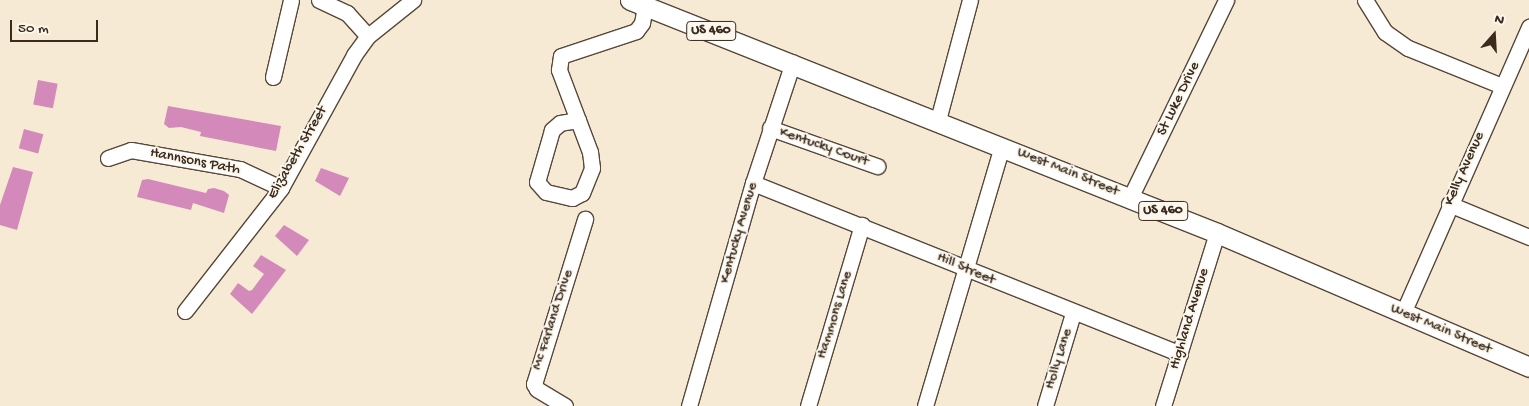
<!DOCTYPE html>
<html>
<head>
<meta charset="utf-8">
<style>
  body { margin:0 }
  #map { position:relative; width:1529px; height:406px; overflow:hidden; background:#f6ead4; font-family:"Gochi Hand",sans-serif }
  div>[style] { position:absolute }
  .building>* { inset:0; background:#d38aba; transform-origin:0 0 }
  .roads { filter:drop-shadow(1px 0 #574739) drop-shadow(-1px 0 #574739) drop-shadow(0 1px #574739) drop-shadow(0 -1px #574739) }
  .minor>* { height:15px; margin:-7.5px; padding:0 7.5px; transform-origin:7.5px; border-radius:7.5px; background:#fff }
  .major>* { height:19px; margin:-9.5px; padding:0 9.5px; transform-origin:9.5px; border-radius:9.5px; background:#fff }
  span { translate:-50% -50%; white-space:nowrap; text-align:center; line-height:1.15; -webkit-text-stroke:4px #fbf7ec; paint-order:stroke }
  .shield-label span { padding:1px 4px; background:#fbf7ec; border:1px solid; border-radius:4px; -webkit-text-stroke-width:0 }
  .shield-label { font-size:14px; color:#3b2a1e; font-weight:700 }
  .street-label { font-size:15px; color:#3b2a1e }
  .north { position:absolute; left:1469px; top:10px; width:50px; height:50px; -webkit-text-stroke:4px #fbf7ec; paint-order:stroke; rotate:19deg; font-size:14px; font-weight:700; line-height:20px; text-align:center; color:#3b2a1e }
  .north::after { content:''; display:block; margin:auto; width:18px; height:22px; background:#3b2a1e; clip-path:polygon(50% 0,100% 100%,50% 72%,0 100%) }
  .scale { position:absolute; left:10px; top:20px; width:88px; height:22px; box-sizing:border-box; border:2px solid #3b2a1e; border-top:0; padding-left:6px; font-size:15px; line-height:18px; white-space:nowrap; color:#3b2a1e; -webkit-text-stroke:4px #fbf7ec; paint-order:stroke }
</style>
</head>
<body>
<div id="map">
  <div class="building">
    <i style="left:38px;top:80px;width:20px;height:25px;rotate:11deg"></i>
    <i style="clip-path:polygon(168px 106px,281px 126px,276px 151px,200px 136px,201px 132px,181px 127px,169px 128px,164px 124px)"></i>
    <i style="left:24px;top:129px;width:20px;height:20px;rotate:15deg"></i>
    <i style="clip-path:polygon(13px 167px,33px 172px,17px 230px,0 225px,0 205px)"></i>
    <i style="clip-path:polygon(321px 168px,349px 178px,340px 196px,315px 181px)"></i>
    <i style="clip-path:polygon(148px 179px,206px 193px,208px 189px,214px 188px,224px 191px,229px 195px,224px 213px,193px 203px,191px 210px,137px 197px,142px 180px)"></i>
    <i style="clip-path:polygon(284px 225px,309px 240px,297px 256px,275px 236px)"></i>
    <i style="clip-path:polygon(261px 255px,286px 270px,252px 314px,230px 294px,238px 283px,249px 291px,252px 290px,264px 274px,253px 266px)"></i>
  </div>
  <div class="roads">
    <div class="minor">
      <i style="left:319px;top:0;width:31px;rotate:25deg"></i>
      <i style="left:347px;top:13px;width:31px;rotate:48deg"></i>
      <i style="left:1365px;top:0;width:38px;rotate:58deg"></i>
      <i style="left:1385px;top:32px;width:28px;rotate:35deg"></i>
      <i style="left:1408px;top:48px;width:101px;rotate:22deg"></i>
      <i style="left:273px;top:77px;width:79px;rotate:-76.8deg"></i>
      <i style="left:578px;top:120px;width:18px;rotate:171deg"></i>
      <i style="left:560px;top:123px;width:11px;rotate:139deg"></i>
      <i style="left:552px;top:130px;width:54px;rotate:106.1deg"></i>
      <i style="left:537px;top:182px;width:13px;rotate:48deg"></i>
      <i style="left:546px;top:192px;width:27px;rotate:13deg"></i>
      <i style="left:572px;top:198px;width:11px;rotate:-27deg"></i>
      <i style="left:582px;top:193px;width:27px;rotate:-68deg"></i>
      <i style="left:592px;top:168px;width:16px;rotate:-97deg"></i>
      <i style="left:590px;top:152px;width:88px;rotate:-110.7deg"></i>
      <i style="left:559px;top:70px;width:14px;rotate:-82deg"></i>
      <i style="left:561px;top:56px;width:79px;rotate:-18.4deg"></i>
      <i style="left:636px;top:31px;width:10px;rotate:-53deg"></i>
      <i style="left:642px;top:23px;width:17px;rotate:-80deg"></i>
      <i style="left:938px;top:120px;width:124px;rotate:-75.1deg"></i>
      <i style="left:770px;top:128px;width:114px;rotate:19.6deg"></i>
      <i style="left:108px;top:158px;width:24px;rotate:-19deg"></i>
      <i style="left:131px;top:150px;width:111px;rotate:9.9deg"></i>
      <i style="left:240px;top:169px;width:45px;rotate:24.9deg"></i>
      <i style="left:753px;top:183px;width:460px;rotate:21.8deg"></i>
      <i style="left:1130px;top:198px;width:220px;rotate:-64.1deg"></i>
      <i style="left:1449px;top:204px;width:87px;rotate:22.4deg"></i>
      <i style="left:185px;top:311px;width:156px;rotate:-52deg"></i>
      <i style="left:281px;top:188px;width:152px;rotate:-61.2deg"></i>
      <i style="left:354px;top:55px;width:24px;rotate:-54deg"></i>
      <i style="left:368px;top:36px;width:58px;rotate:-38.7deg"></i>
      <i style="left:1403px;top:313px;width:313px;rotate:-66.2deg"></i>
      <i style="left:565px;top:406px;width:33px;rotate:-149deg"></i>
      <i style="left:537px;top:389px;width:6px;rotate:-121deg"></i>
      <i style="left:534px;top:384px;width:173px;rotate:-72.8deg"></i>
      <i style="left:689px;top:406px;width:232px;rotate:-74deg"></i>
      <i style="left:753px;top:183px;width:127px;rotate:-71.7deg"></i>
      <i style="left:808px;top:406px;width:189px;rotate:-73.4deg"></i>
      <i style="left:925px;top:406px;width:271px;rotate:-73.5deg"></i>
      <i style="left:1045px;top:406px;width:97px;rotate:-73.2deg"></i>
      <i style="left:1163px;top:406px;width:181px;rotate:-72.7deg"></i>
    </div>
    <div class="major">
      <i style="left:630px;top:0;width:632px;rotate:21.65deg"></i>
      <i style="left:1217px;top:233px;width:340px;rotate:23.2deg"></i>
    </div>
  </div>
  <div class="shield-label">
    <span style="left:711px;top:31px">US 460</span>
    <span style="left:1163px;top:211px">US 460</span>
  </div>
  <div class="street-label">
    <span style="left:1179px;top:99px;rotate:-64deg">St Luke Drive</span>
    <span style="left:824px;top:147px;rotate:19deg">Kentucky Court</span>
    <span style="left:298px;top:153px;rotate:-60deg">Elizabeth Street</span>
    <span style="left:195px;top:162px;rotate:11deg">Hannsons Path</span>
    <span style="left:1465px;top:169px;rotate:-66deg">Kelly Avenue</span>
    <span style="left:1068px;top:172px;rotate:22deg">West Main Street</span>
    <span style="left:739px;top:233px;rotate:-74deg">Kentucky Avenue</span>
    <span style="left:966px;top:269px;rotate:23deg">Hill Street</span>
    <span style="left:835px;top:315px;rotate:-73deg">Hammons Lane</span>
    <span style="left:1190px;top:319px;rotate:-73deg">Highland Avenue</span>
    <span style="left:553px;top:320px;rotate:-72deg">Mc Farland Drive</span>
    <span style="left:1441px;top:329px;rotate:23deg">West Main Street</span>
    <span style="left:1059px;top:359px;rotate:-73deg">Holly Lane</span>
  </div>
  <div class="north">N</div>
  <div class="scale">50 m</div>
</div>
</body>
</html>
